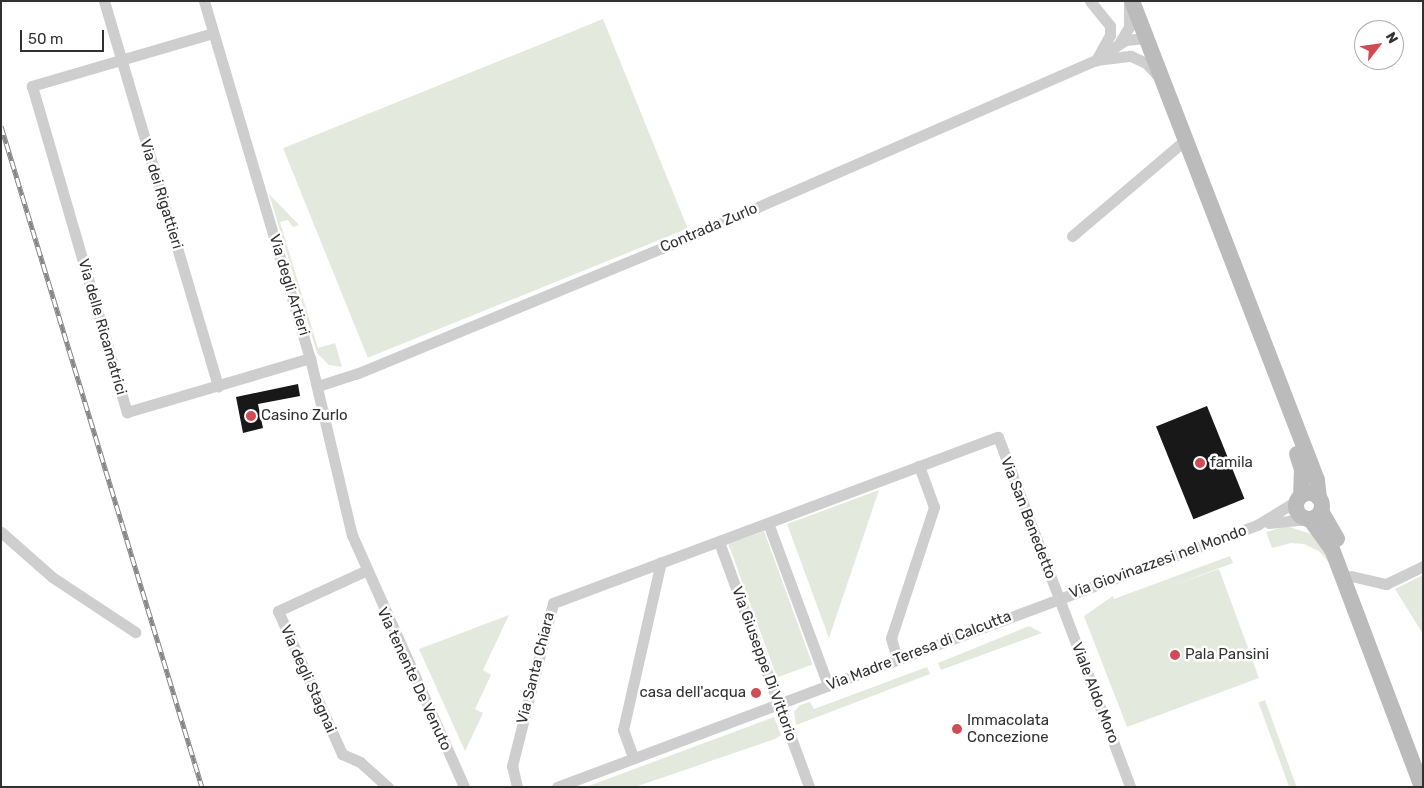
<!DOCTYPE html>
<html>
<head>
<meta charset="utf-8">
<style>
  body { margin:0 }
  #map { position:relative; width:1424px; height:788px; overflow:hidden; background:#fff; font-family:Rubik,sans-serif }
  div>[style] { position:absolute }
  .green>* { inset:0; background:#e4e9de; transform-origin:0 0 }
  .building>* { inset:0; background:#181818; transform-origin:0 0 }
  .minor>* { height:11px; margin:-5.5px; padding:0 5.5px; transform-origin:5.5px; border-radius:5.5px; background:#cecece }
  .secondary>* { height:16px; margin:-8px; padding:0 8px; transform-origin:8px; border-radius:8px; background:#bbb }
  .secondary>.ring { margin:-8px; padding:0; box-sizing:content-box; background:none; border:16px solid #bbb; border-radius:50% }
  .rail>* { height:5px; margin-top:-2.5px; transform-origin:0; background:repeating-linear-gradient(90deg,#fff 0 9px,#868686 0 18px); box-sizing:border-box; border-block:1px solid #868686 }
  .dots>* { width:14px; height:14px; translate:-50% -50%; box-sizing:border-box; border:2px solid #fff; border-radius:50% }
  span { translate:-50% -50%; white-space:nowrap; text-align:center; line-height:1.15; -webkit-text-stroke:5px #fff; paint-order:stroke }
  .street-label { font-size:15px; color:#313131 }
  .poi-label { font-size:15px; color:#313131 }
  .left { translate:0 -50%; text-align:left }
  .right { translate:-100% -50%; text-align:right }
  .frame { position:absolute; inset:0; border:2px solid #313131; pointer-events:none }
  .north { position:absolute; left:1354px; top:20px; width:50px; height:50px; box-sizing:border-box; background:#fff; border:1px solid #adadad; border-radius:50%; rotate:60deg; font-size:14px; font-weight:700; line-height:20px; text-align:center; color:#313131 }
  .north::after { content:''; display:block; margin:auto; width:18px; height:22px; background:#d04b53; clip-path:polygon(50% 0,100% 100%,50% 72%,0 100%) }
  .scale { position:absolute; left:20px; top:30px; width:84px; height:22px; box-sizing:border-box; border:2px solid #313131; border-top:0; padding-left:6px; font-size:15px; line-height:18px; white-space:nowrap; color:#313131; -webkit-text-stroke:4px #fff; paint-order:stroke }
</style>
</head>
<body>
<div id="map">
  <div class="green">
    <i style="left:603px;top:19px;width:226px;height:345px;rotate:68deg"></i>
    <i style="clip-path:polygon(269px 194px,299px 225px,293px 227px,288px 220px,280px 222px,318px 348px,335px 343px,342px 367px,329px 365px,317px 353px)"></i>
    <i style="clip-path:polygon(879px 490px,829px 638px,787px 524px)"></i>
    <i style="clip-path:polygon(1287px 526px,1317px 536px,1331px 565px,1319px 551px,1304px 544px,1291px 543px,1272px 548px,1266px 532px)"></i>
    <i style="left:764px;top:531px;width:142px;height:38px;rotate:70deg"></i>
    <i style="clip-path:polygon(1230px 556px,1233px 563px,1169px 587px,1219px 569px,1259px 678px,1127px 727px,1084px 616px,1113px 596px,1114px 599px)"></i>
    <i style="clip-path:polygon(1423px 575px,1423px 634px,1395px 589px)"></i>
    <i style="clip-path:polygon(509px 615px,483px 670px,491px 675px,475px 709px,483px 713px,465px 751px,419px 649px)"></i>
    <i style="clip-path:polygon(1029px 626px,1042px 633px,941px 670px,938px 663px)"></i>
    <i style="clip-path:polygon(927px 667px,930px 674px,796px 725px,794px 712px,800px 705px,810px 702px,814px 709px)"></i>
    <i style="left:1265px;top:700px;width:93px;height:7px;rotate:70deg"></i>
    <i style="clip-path:polygon(774px 717px,781px 735px,775px 739px,635px 787px,586px 787px)"></i>
  </div>
  <div class="building">
    <i style="clip-path:polygon(298px 384px,300px 396px,258px 404px,263px 428px,243px 433px,236px 397px)"></i>
    <i style="left:1207px;top:406px;width:100px;height:55px;rotate:68deg"></i>
  </div>
  <div class="minor">
    <i style="left:104px;top:1px;width:402px;rotate:73.5deg"></i>
    <i style="left:204px;top:1px;width:372px;rotate:73.5deg"></i>
    <i style="left:310px;top:358px;width:182px;rotate:76.7deg"></i>
    <i style="left:352px;top:535px;width:276px;rotate:66deg"></i>
    <i style="left:1090px;top:1px;width:32px;rotate:51deg"></i>
    <i style="left:1110px;top:26px;width:9px;rotate:90deg"></i>
    <i style="left:1110px;top:35px;width:29px;rotate:119deg"></i>
    <i style="left:213px;top:33px;width:189px;rotate:163.7deg"></i>
    <i style="left:32px;top:86px;width:340px;rotate:73.8deg"></i>
    <i style="left:127px;top:412px;width:191px;rotate:-16.4deg"></i>
    <i style="left:1120px;top:42px;width:17px;rotate:-59deg"></i>
    <i style="left:1129px;top:27px;width:22px;rotate:-90deg"></i>
    <i style="left:1101px;top:56px;width:30px;rotate:-33deg"></i>
    <i style="left:1126px;top:40px;width:20px;rotate:-6deg"></i>
    <i style="left:1072px;top:236px;width:148px;rotate:-40.3deg"></i>
    <i style="left:318px;top:386px;width:40px;rotate:-18deg"></i>
    <i style="left:356px;top:374px;width:362px;rotate:-22.4deg"></i>
    <i style="left:691px;top:236px;width:442px;rotate:-23.5deg"></i>
    <i style="left:1096px;top:60px;width:35px;rotate:-7deg"></i>
    <i style="left:1131px;top:56px;width:17px;rotate:25deg"></i>
    <i style="left:1146px;top:63px;width:16px;rotate:47deg"></i>
    <i style="left:768px;top:523px;width:173px;rotate:69.7deg"></i>
    <i style="left:1269px;top:523px;width:36px;rotate:-6deg"></i>
    <i style="left:1px;top:532px;width:68px;rotate:41.4deg"></i>
    <i style="left:52px;top:577px;width:100px;rotate:33.5deg"></i>
    <i style="left:719px;top:542px;width:261px;rotate:69.8deg"></i>
    <i style="left:365px;top:571px;width:96px;rotate:155.3deg"></i>
    <i style="left:278px;top:611px;width:157px;rotate:65.9deg"></i>
    <i style="left:342px;top:754px;width:20px;rotate:24deg"></i>
    <i style="left:360px;top:762px;width:38px;rotate:42deg"></i>
    <i style="left:1351px;top:576px;width:36px;rotate:13deg"></i>
    <i style="left:1386px;top:584px;width:41px;rotate:-25.9deg"></i>
    <i style="left:897px;top:659px;width:22px;rotate:-106deg"></i>
    <i style="left:891px;top:638px;width:138px;rotate:-71.8deg"></i>
    <i style="left:934px;top:507px;width:44px;rotate:-110.1deg"></i>
    <i style="left:633px;top:757px;width:29px;rotate:-110deg"></i>
    <i style="left:623px;top:730px;width:172px;rotate:-77.3deg"></i>
    <i style="left:517px;top:787px;width:22px;rotate:-103deg"></i>
    <i style="left:512px;top:766px;width:168px;rotate:-75.9deg"></i>
    <i style="left:553px;top:603px;width:475px;rotate:-20.5deg"></i>
    <i style="left:998px;top:437px;width:374px;rotate:69.3deg"></i>
    <i style="left:557px;top:787px;width:747px;rotate:-20.52deg"></i>
    <i style="left:1257px;top:525px;width:48px;rotate:-31.4deg"></i>
  </div>
  <div class="secondary">
    <i style="left:1132px;top:1px;width:513px;rotate:68.88deg"></i>
    <i style="left:1317px;top:480px;width:18px;rotate:84deg"></i>
    <i style="left:1297px;top:454px;width:16px;rotate:72deg"></i>
    <i style="left:1302px;top:469px;width:27px;rotate:92deg"></i>
    <i class="ring" style="left:1296px;top:493px;width:10px;height:10px"></i>
    <i style="left:1321px;top:511px;width:32px;rotate:60deg"></i>
    <i style="left:1310px;top:519px;width:37px;rotate:54deg"></i>
    <i style="left:1332px;top:549px;width:254px;rotate:69.3deg"></i>
  </div>
  <div class="rail">
    <i style="left:1px;top:126px;width:691px;rotate:73.09deg"></i>
  </div>
  <div class="dots">
    <i style="left:251px;top:416px;background:#d04b53"></i>
    <i style="left:1200px;top:463px;background:#d04b53"></i>
    <i style="left:1175px;top:655px;background:#d04b53"></i>
    <i style="left:756px;top:693px;background:#d04b53"></i>
    <i style="left:957px;top:729px;background:#d04b53"></i>
  </div>
  <div class="street-label">
    <span style="left:161px;top:194px;rotate:73deg">Via dei Rigattieri</span>
    <span style="left:709px;top:228px;rotate:-23deg">Contrada Zurlo</span>
    <span style="left:289px;top:285px;rotate:73deg">Via degli Artieri</span>
    <span style="left:102px;top:327px;rotate:74deg">Via delle Ricamatrici</span>
    <span style="left:1028px;top:518px;rotate:69deg">Via San Benedetto</span>
    <span style="left:1158px;top:562px;rotate:-20deg">Via Giovinazzesi nel Mondo</span>
    <span style="left:919px;top:651px;rotate:-21deg">Via Madre Teresa di Calcutta</span>
    <span style="left:764px;top:664px;rotate:70deg">Via Giuseppe Di Vittorio</span>
    <span style="left:536px;top:668px;rotate:-76deg">Via Santa Chiara</span>
    <span style="left:308px;top:679px;rotate:66deg">Via degli Stagnai</span>
    <span style="left:414px;top:679px;rotate:65deg">Via tenente De Venuto</span>
    <span style="left:1095px;top:693px;rotate:69deg">Viale Aldo Moro</span>
  </div>
  <div class="poi-label">
    <span class="left" style="left:261px;top:416px">Casino Zurlo</span>
    <span class="left" style="left:1210px;top:463px">famila</span>
    <span class="left" style="left:1185px;top:655px">Pala Pansini</span>
    <span class="right" style="left:746px;top:693px">casa dell'acqua</span>
    <span class="left" style="left:967px;top:729px">Immacolata<br>Concezione</span>
  </div>
  <div class="frame"></div>
  <div class="north">N</div>
  <div class="scale">50 m</div>
</div>
</body>
</html>
